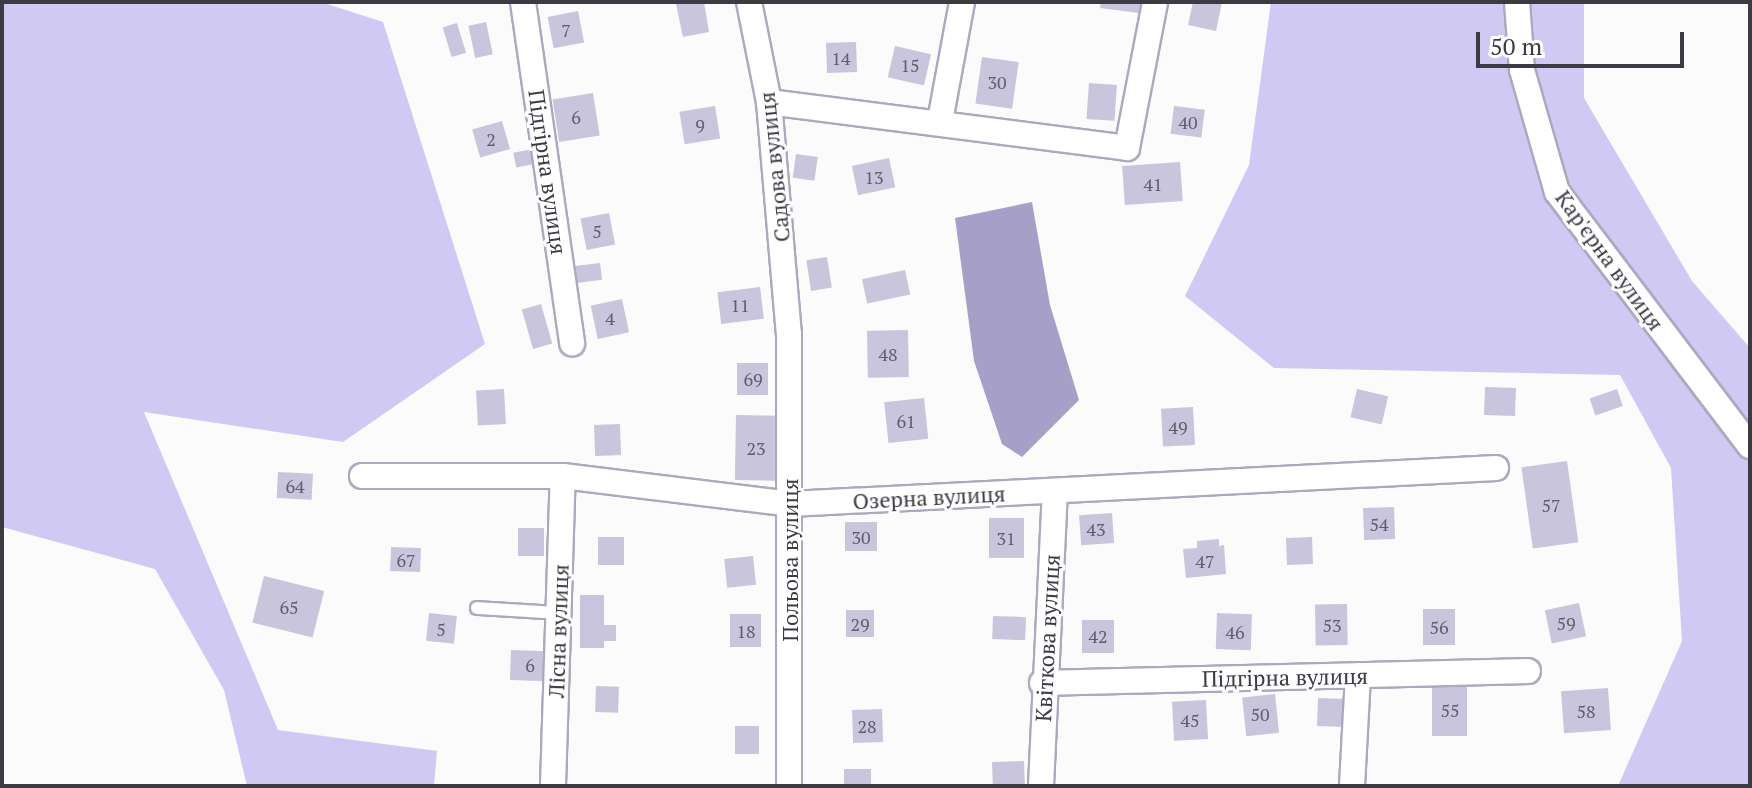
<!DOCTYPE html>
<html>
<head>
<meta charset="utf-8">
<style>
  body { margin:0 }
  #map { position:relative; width:1752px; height:788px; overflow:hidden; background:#fbfbfb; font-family:"PT Serif",serif }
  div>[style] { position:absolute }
  .green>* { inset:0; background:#cfc9f3 }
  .water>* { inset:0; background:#a6a0c9 }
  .building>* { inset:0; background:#c8c5dc; transform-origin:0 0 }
  .roads { filter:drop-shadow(2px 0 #aba9bf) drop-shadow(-2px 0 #aba9bf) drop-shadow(0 2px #aba9bf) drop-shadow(0 -2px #aba9bf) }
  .service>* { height:12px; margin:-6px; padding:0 6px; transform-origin:6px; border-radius:6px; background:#fff }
  .minor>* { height:24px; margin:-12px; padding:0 12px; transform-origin:12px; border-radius:12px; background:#fff }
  span { translate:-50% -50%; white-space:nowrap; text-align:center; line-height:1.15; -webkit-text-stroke:6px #fff; paint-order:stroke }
  .number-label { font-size:18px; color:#5f5e6a }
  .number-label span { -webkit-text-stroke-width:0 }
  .street-label { font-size:22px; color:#3c3b44 }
  .frame { position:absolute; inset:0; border:4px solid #3c3b44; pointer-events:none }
  .scale { position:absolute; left:1476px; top:32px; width:208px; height:36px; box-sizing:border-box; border:4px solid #3c3b44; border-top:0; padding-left:10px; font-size:24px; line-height:28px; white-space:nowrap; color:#3c3b44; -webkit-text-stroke:6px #fff; paint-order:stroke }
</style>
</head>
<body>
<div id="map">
  <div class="green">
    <i style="clip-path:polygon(2px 2px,321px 2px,383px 22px,485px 344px,343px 442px,144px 412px,278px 730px,437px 751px,434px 786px,247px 786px,224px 690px,155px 569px,2px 527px)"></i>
    <i style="clip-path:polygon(1271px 2px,1584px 2px,1584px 98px,1692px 281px,1750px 348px,1750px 786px,1618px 786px,1682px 641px,1671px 468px,1620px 375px,1274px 368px,1185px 296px,1249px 165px)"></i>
  </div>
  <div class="water">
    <i style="clip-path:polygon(1032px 202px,1050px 305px,1079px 400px,1022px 457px,1002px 444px,974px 361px,955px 218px)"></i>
  </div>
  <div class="building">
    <i style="clip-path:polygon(704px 2px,709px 32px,683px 37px,676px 4px)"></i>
    <i style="clip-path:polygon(1101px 2px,1147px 2px,1146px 14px,1100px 8px)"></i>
    <i style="clip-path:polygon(1193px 2px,1222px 2px,1216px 31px,1188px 25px)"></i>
    <i style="left:578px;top:11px;width:32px;height:31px;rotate:79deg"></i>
    <i style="left:486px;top:22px;width:33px;height:18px;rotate:78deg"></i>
    <i style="left:457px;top:23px;width:31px;height:15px;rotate:73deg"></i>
    <i style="left:856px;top:42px;width:30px;height:30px;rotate:88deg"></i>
    <i style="left:895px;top:46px;width:37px;height:32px;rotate:13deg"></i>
    <i style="left:982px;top:57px;width:37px;height:47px;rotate:8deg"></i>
    <i style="left:1089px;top:83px;width:28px;height:36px;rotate:4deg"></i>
    <i style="left:593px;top:93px;width:43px;height:41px;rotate:81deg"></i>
    <i style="left:715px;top:106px;width:33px;height:36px;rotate:81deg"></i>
    <i style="left:1174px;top:106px;width:31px;height:28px;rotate:7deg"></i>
    <i style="left:502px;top:121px;width:29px;height:31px;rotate:74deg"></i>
    <i style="left:533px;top:149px;width:15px;height:20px;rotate:79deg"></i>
    <i style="left:796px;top:154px;width:22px;height:24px;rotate:8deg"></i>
    <i style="left:889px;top:158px;width:30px;height:38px;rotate:78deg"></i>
    <i style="left:1180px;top:162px;width:39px;height:58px;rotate:86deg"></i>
    <i style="left:609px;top:213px;width:32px;height:29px;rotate:79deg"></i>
    <i style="left:827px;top:257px;width:31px;height:21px;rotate:81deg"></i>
    <i style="left:600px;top:263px;width:17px;height:25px;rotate:83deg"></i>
    <i style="left:905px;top:270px;width:25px;height:44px;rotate:78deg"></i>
    <i style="left:760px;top:287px;width:32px;height:43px;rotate:83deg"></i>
    <i style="left:622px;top:299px;width:34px;height:32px;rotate:78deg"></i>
    <i style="left:541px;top:304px;width:41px;height:20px;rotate:74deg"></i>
    <i style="left:908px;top:330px;width:47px;height:41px;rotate:89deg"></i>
    <i style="left:737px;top:363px;width:31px;height:32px"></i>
    <i style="left:1485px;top:387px;width:31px;height:28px;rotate:2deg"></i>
    <i style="left:504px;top:389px;width:35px;height:28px;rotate:87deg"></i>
    <i style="left:1357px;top:389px;width:32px;height:29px;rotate:13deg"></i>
    <i style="left:1617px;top:389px;width:18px;height:29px;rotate:71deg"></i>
    <i style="left:924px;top:398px;width:41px;height:40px;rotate:84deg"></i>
    <i style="left:1193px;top:407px;width:38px;height:32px;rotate:87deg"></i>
    <i style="left:736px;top:415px;width:43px;height:65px;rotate:1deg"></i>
    <i style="left:620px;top:424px;width:31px;height:26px;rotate:88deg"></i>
    <i style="left:1567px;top:461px;width:82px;height:46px;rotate:82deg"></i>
    <i style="left:278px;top:472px;width:35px;height:26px;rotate:3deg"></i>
    <i style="left:1394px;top:507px;width:32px;height:31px;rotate:88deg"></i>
    <i style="left:1112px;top:513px;width:30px;height:33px;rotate:86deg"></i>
    <i style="left:989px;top:518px;width:35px;height:40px"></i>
    <i style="left:845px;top:522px;width:32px;height:29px"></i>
    <i style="left:518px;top:528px;width:26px;height:28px"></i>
    <i style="left:598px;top:537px;width:26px;height:28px"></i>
    <i style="left:1312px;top:537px;width:27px;height:26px;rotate:88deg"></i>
    <i style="clip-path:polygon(1219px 539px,1219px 546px,1224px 545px,1226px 574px,1186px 578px,1183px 549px,1197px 548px,1197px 541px)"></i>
    <i style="left:391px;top:547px;width:30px;height:24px;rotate:2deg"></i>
    <i style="left:753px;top:556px;width:29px;height:29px;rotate:84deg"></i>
    <i style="left:264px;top:576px;width:62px;height:48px;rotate:14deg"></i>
    <i style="clip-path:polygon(580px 595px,604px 595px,604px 625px,616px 625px,616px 641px,604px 641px,604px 648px,580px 648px)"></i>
    <i style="left:1579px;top:603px;width:34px;height:35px;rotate:78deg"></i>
    <i style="left:1347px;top:604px;width:41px;height:32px;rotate:89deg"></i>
    <i style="left:1423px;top:609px;width:32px;height:36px"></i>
    <i style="left:846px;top:610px;width:28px;height:27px"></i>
    <i style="left:429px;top:613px;width:28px;height:28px;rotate:6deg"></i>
    <i style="left:1217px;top:613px;width:35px;height:36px;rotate:2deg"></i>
    <i style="left:730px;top:614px;width:31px;height:33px"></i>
    <i style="left:993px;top:616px;width:33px;height:23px;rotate:2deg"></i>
    <i style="left:1082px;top:620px;width:32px;height:33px"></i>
    <i style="left:511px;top:650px;width:38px;height:30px;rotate:2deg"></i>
    <i style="left:1432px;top:684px;width:35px;height:52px"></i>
    <i style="left:596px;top:686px;width:23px;height:26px;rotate:2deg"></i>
    <i style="left:1608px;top:688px;width:42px;height:47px;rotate:86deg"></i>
    <i style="left:1275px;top:694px;width:39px;height:33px;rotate:84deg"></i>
    <i style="left:1318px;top:698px;width:28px;height:28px;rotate:2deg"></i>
    <i style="left:1206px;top:700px;width:39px;height:34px;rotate:87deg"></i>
    <i style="left:882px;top:709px;width:33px;height:30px;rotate:88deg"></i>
    <i style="left:735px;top:726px;width:24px;height:28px"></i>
    <i style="left:1024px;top:761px;width:25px;height:32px;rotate:88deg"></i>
    <i style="left:844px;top:769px;width:27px;height:17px"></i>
  </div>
  <div class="roads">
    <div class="service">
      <i style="left:477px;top:608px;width:82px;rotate:3.5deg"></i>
    </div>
    <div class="minor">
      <i style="left:523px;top:2px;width:345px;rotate:81.8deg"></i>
      <i style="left:749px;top:2px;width:102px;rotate:78.7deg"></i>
      <i style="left:769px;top:102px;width:233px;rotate:85.1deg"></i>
      <i style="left:789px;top:334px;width:452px;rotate:90deg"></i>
      <i style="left:1517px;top:2px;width:68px;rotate:85.8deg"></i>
      <i style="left:1522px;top:70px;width:127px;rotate:74deg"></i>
      <i style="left:1557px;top:192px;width:319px;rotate:52.8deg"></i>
      <i style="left:769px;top:102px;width:361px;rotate:7.3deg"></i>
      <i style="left:1127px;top:148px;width:149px;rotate:-79.1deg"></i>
      <i style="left:940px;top:121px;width:121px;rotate:-79.5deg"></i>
      <i style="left:362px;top:476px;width:201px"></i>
      <i style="left:563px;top:476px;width:229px;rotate:7deg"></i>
      <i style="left:790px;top:504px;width:707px;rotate:-2.92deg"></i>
      <i style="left:1042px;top:683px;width:486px;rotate:-1.4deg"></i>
      <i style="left:553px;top:786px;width:310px;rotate:-88.2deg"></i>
      <i style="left:1041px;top:786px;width:295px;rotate:-87.3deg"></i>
      <i style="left:1352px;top:786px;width:111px;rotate:-86.9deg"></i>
    </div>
  </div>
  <div class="number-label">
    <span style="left:566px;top:30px">7</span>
    <span style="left:841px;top:58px">14</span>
    <span style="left:910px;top:65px">15</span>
    <span style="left:997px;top:82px">30</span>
    <span style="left:576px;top:117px">6</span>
    <span style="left:1188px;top:122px">40</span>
    <span style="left:700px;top:125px">9</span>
    <span style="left:491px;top:139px">2</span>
    <span style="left:874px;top:177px">13</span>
    <span style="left:1153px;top:184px">41</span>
    <span style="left:597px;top:231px">5</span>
    <span style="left:740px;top:305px">11</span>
    <span style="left:610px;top:318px">4</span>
    <span style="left:888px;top:354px">48</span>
    <span style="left:753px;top:379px">69</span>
    <span style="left:906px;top:421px">61</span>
    <span style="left:1178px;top:427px">49</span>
    <span style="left:756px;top:448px">23</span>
    <span style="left:295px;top:486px">64</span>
    <span style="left:1551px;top:505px">57</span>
    <span style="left:1379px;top:524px">54</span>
    <span style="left:1096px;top:529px">43</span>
    <span style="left:861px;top:537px">30</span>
    <span style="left:1006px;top:538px">31</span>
    <span style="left:406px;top:560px">67</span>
    <span style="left:1205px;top:561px">47</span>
    <span style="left:289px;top:607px">65</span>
    <span style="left:1566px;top:623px">59</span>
    <span style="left:860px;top:624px">29</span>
    <span style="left:1332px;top:625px">53</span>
    <span style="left:1439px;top:627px">56</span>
    <span style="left:441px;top:629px">5</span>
    <span style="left:746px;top:631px">18</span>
    <span style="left:1235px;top:632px">46</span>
    <span style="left:1098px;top:636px">42</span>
    <span style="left:530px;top:665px">6</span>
    <span style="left:1450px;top:710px">55</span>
    <span style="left:1586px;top:711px">58</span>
    <span style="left:1260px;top:714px">50</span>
    <span style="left:1190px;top:720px">45</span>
    <span style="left:867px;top:726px">28</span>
  </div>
  <div class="street-label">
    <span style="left:774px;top:167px;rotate:-96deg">Садова вулиця</span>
    <span style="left:548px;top:172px;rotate:82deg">Підгірна вулиця</span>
    <span style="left:1610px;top:260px;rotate:54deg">Кар'єрна вулиця</span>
    <span style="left:929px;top:497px;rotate:-3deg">Озерна вулиця</span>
    <span style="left:790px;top:560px;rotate:-90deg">Польова вулиця</span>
    <span style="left:558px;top:631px;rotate:-88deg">Лісна вулиця</span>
    <span style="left:1047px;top:638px;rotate:-87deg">Квіткова вулиця</span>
    <span style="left:1285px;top:677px;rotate:-1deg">Підгірна вулиця</span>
  </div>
  <div class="frame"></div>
  <div class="scale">50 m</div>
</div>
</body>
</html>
